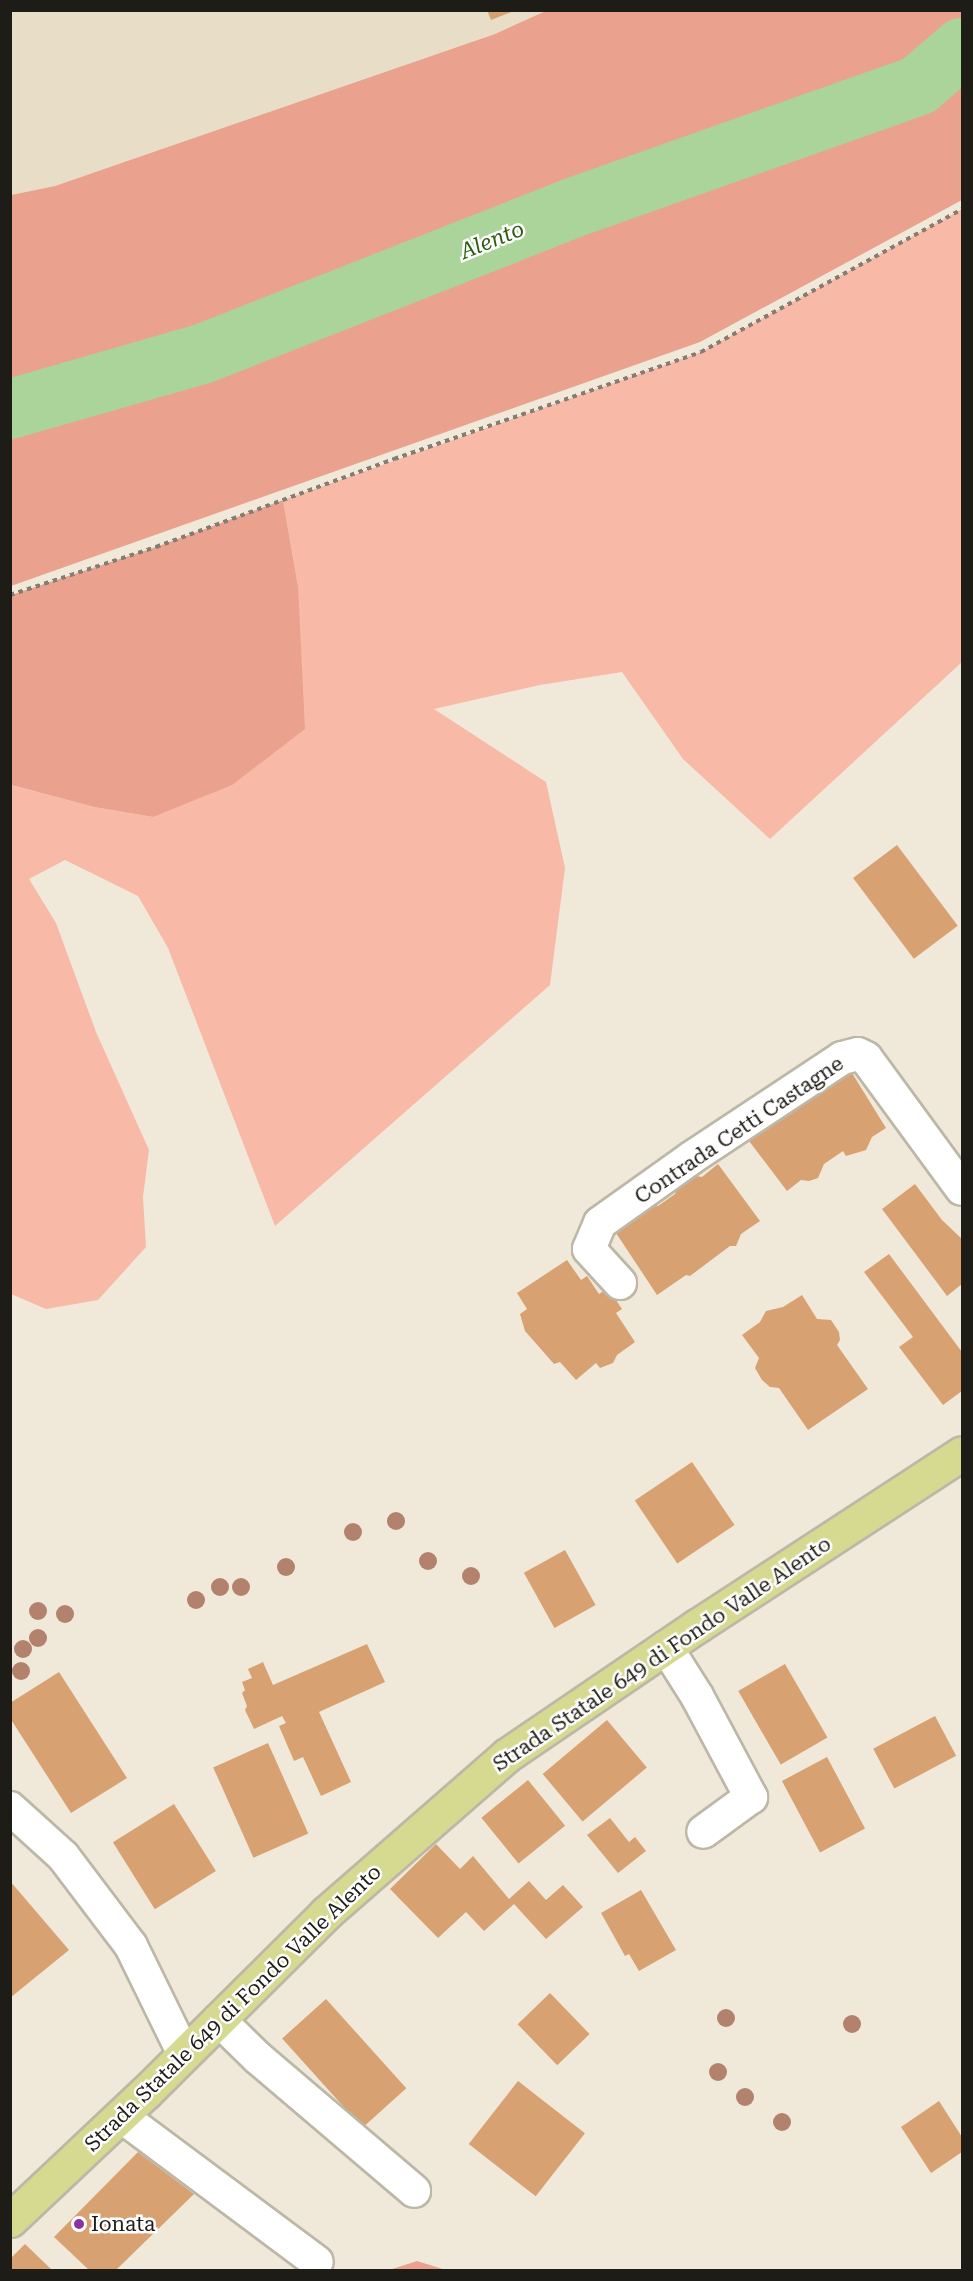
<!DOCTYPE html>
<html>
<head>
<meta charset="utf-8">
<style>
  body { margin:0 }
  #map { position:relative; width:973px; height:2281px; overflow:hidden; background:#f0e9d9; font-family:"Roboto Serif",serif }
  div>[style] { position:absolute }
  .built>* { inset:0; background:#e8dec7 }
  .green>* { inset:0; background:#f9b9a7 }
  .forest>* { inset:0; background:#eaa28e }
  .river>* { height:60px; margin:-30px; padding:0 30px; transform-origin:30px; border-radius:30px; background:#aad499 }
  .building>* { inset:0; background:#d8a172; transform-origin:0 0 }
  .path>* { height:4px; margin-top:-2px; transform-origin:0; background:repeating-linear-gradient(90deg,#837e74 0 4.5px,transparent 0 9px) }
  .roads { filter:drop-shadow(2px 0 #bdb7a7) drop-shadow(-2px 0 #bdb7a7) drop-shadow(0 2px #bdb7a7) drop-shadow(0 -2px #bdb7a7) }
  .minor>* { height:32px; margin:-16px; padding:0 16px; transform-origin:16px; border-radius:16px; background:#fff }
  .primary>* { height:33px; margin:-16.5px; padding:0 16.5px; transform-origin:16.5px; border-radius:16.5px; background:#d6d990 }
  .trees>* { width:18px; height:18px; margin:-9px; border-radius:50%; background:#b2826d }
  .dots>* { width:16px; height:16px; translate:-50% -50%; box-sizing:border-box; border:3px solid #fff; border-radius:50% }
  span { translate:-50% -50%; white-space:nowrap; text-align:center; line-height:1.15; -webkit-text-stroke:5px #fff; paint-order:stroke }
  .street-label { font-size:21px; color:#1e1c16 }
  .poi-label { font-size:21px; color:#1e1c16 }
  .left { translate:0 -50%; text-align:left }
  .water-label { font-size:22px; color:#2c5e0f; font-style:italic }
  .frame { position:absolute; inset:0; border:12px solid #1e1c16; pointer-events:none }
</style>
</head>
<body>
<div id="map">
  <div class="built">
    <i style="clip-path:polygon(11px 11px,548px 11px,495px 34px,55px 186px,11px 195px)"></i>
  </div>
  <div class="green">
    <i style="clip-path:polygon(962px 209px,962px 662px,770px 839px,683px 759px,622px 672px,540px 685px,434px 709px,546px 782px,565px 868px,550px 985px,275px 1226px,168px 948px,138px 896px,65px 860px,29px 879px,56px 923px,96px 1032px,149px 1150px,143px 1197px,146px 1247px,98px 1300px,46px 1309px,11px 1294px,10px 785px,94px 807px,153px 817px,298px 586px,283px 500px,701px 352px)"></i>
  </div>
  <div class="forest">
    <i style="clip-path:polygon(548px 10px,962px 11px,962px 46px,919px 83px,577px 204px,202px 353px,11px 407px,11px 195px,55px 186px,495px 34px)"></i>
    <i style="clip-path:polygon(962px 50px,962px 200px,700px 342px,11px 586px,11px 410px,202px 355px,578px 207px,920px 85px)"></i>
    <i style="clip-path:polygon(283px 500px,298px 586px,305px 729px,232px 785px,153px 817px,94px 807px,11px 785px,11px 595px,156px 547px)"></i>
    <i style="clip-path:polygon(417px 2261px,433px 2266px,446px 2270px,389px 2270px)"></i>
  </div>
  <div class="river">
    <i style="left:10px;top:409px;width:200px;rotate:-16deg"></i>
    <i style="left:202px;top:354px;width:404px;rotate:-21.5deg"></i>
    <i style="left:578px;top:206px;width:362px;rotate:-19.5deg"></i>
    <i style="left:919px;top:85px;width:57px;rotate:-40.7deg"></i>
  </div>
  <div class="building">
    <i style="clip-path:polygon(487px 10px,514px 10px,514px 11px,491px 20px)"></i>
    <i style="left:897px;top:845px;width:101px;height:55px;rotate:53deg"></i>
    <i style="clip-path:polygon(852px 1073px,886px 1128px,872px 1137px,866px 1150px,846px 1156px,843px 1151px,824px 1164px,818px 1178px,809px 1181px,801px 1180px,787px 1191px,746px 1137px,826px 1080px,836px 1082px)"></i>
    <i style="clip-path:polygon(718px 1164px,760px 1221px,741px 1234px,736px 1246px,730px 1246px,690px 1276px,686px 1275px,657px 1295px,616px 1233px,632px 1222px,636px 1210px,649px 1203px,658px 1206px,675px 1194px,680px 1181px,690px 1175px,702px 1177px)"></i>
    <i style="clip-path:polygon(915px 1184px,942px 1220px,962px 1239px,962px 1284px,947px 1296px,882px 1209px)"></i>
    <i style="clip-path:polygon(889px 1254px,962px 1352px,962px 1391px,943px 1405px,899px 1347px,913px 1337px,864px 1272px)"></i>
    <i style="clip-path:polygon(567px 1260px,581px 1280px,587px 1276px,599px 1294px,608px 1288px,622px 1309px,616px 1313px,635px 1342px,617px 1355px,613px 1363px,600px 1368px,596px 1363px,576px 1380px,560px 1362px,554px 1364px,525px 1331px,520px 1314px,527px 1309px,517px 1293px)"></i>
    <i style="clip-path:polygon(802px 1295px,817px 1319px,831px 1320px,839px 1332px,840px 1340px,837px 1345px,868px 1389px,808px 1430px,779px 1388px,770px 1387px,762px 1380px,755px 1368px,759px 1358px,742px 1335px,760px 1322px,766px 1311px,783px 1307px)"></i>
    <i style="left:692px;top:1462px;width:76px;height:69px;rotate:56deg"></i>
    <i style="left:565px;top:1550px;width:63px;height:47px;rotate:61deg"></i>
    <i style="clip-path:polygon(367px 1644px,385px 1682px,319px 1712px,351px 1782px,321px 1796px,303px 1757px,294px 1761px,279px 1726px,286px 1723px,282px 1716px,254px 1729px,245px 1710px,247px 1706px,242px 1693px,245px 1690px,242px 1682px,252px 1678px,248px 1669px,263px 1662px,273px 1685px)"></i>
    <i style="left:785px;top:1664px;width:85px;height:54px;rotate:60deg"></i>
    <i style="clip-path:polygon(59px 1672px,127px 1778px,71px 1813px,10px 1718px,10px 1703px)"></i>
    <i style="left:935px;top:1716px;width:45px;height:70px;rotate:62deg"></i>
    <i style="left:607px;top:1720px;width:62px;height:84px;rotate:50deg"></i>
    <i style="left:268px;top:1743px;width:99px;height:60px;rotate:66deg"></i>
    <i style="left:827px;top:1757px;width:81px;height:51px;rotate:62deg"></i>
    <i style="left:528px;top:1780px;width:59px;height:60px;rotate:51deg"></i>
    <i style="left:174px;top:1804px;width:79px;height:72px;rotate:58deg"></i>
    <i style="clip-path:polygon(610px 1818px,629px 1842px,635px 1837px,646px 1851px,618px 1873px,587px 1835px)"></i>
    <i style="clip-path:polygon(436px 1844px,460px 1869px,473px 1856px,509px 1899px,529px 1881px,546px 1900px,563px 1885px,583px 1907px,546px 1939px,514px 1904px,484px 1931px,466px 1912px,438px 1938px,390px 1889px)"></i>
    <i style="clip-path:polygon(10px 1881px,69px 1950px,10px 1998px)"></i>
    <i style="clip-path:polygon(641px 1890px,676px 1950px,639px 1971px,629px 1954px,625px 1956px,601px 1913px)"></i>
    <i style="left:550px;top:1993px;width:57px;height:45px;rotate:46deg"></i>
    <i style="left:326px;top:1999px;width:120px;height:59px;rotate:48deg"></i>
    <i style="left:518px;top:2081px;width:85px;height:80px;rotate:38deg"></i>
    <i style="clip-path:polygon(939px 2101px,962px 2137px,962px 2152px,931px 2173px,901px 2127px)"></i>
    <i style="clip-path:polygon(138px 2152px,194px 2194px,116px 2270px,89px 2270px,54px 2237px)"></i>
    <i style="clip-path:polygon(25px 2244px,52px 2270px,10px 2270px,10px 2259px)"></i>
  </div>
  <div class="path">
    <i style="left:10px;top:595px;width:154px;rotate:-18.2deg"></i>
    <i style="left:156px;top:547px;width:254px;rotate:-20.3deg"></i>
    <i style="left:394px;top:459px;width:325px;rotate:-19.2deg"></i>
    <i style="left:701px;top:352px;width:298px;rotate:-28.7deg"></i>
  </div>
  <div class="roads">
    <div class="minor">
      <i style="left:620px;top:1283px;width:46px;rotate:-132.4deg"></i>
      <i style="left:589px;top:1249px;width:28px;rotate:-67deg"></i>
      <i style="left:600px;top:1223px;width:112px;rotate:-35.5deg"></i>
      <i style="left:691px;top:1158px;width:181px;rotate:-33.5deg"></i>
      <i style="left:842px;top:1058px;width:16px;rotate:-14deg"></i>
      <i style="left:858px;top:1054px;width:9px;rotate:27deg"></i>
      <i style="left:866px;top:1058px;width:162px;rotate:53.8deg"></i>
      <i style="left:666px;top:1647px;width:58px;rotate:57.7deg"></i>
      <i style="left:697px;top:1696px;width:115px;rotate:61.9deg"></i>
      <i style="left:751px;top:1797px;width:59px;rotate:143.9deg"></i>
      <i style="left:10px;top:1808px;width:72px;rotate:42.2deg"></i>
      <i style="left:63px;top:1856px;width:113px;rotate:52.9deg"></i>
      <i style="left:131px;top:1946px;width:120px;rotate:63.9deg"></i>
      <i style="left:219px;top:2020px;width:54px;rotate:44.3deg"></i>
      <i style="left:258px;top:2058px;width:205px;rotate:40.4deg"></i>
      <i style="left:121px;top:2116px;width:244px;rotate:36.7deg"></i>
    </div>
    <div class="primary">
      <i style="left:10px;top:2220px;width:187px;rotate:-43.3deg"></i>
      <i style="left:146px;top:2092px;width:254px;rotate:-44.8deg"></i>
      <i style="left:326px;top:1913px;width:240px;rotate:-41.1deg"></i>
      <i style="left:507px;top:1755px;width:230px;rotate:-34.2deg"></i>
      <i style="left:697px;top:1626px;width:316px;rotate:-33.1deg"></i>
    </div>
  </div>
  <div class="trees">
    <i style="left:396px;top:1521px"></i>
    <i style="left:353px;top:1532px"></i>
    <i style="left:428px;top:1561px"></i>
    <i style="left:286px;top:1567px"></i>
    <i style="left:471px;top:1576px"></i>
    <i style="left:220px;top:1587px"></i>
    <i style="left:241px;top:1587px"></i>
    <i style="left:196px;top:1600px"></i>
    <i style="left:38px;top:1611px"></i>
    <i style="left:65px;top:1614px"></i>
    <i style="left:38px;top:1638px"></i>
    <i style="left:23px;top:1649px"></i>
    <i style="left:21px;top:1671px"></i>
    <i style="left:726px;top:2018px"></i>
    <i style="left:852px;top:2024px"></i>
    <i style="left:718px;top:2072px"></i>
    <i style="left:745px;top:2097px"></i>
    <i style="left:782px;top:2122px"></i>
  </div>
  <div class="dots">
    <i style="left:79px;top:2224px;background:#8c329d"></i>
  </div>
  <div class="street-label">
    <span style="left:739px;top:1130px;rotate:-34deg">Contrada Cetti Castagne</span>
    <span style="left:662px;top:1654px;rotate:-34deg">Strada Statale 649 di Fondo Valle Alento</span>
    <span style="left:233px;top:2008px;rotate:-44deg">Strada Statale 649 di Fondo Valle Alento</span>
  </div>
  <div class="poi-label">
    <span class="left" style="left:91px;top:2224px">Ionata</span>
  </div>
  <div class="water-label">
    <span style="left:492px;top:240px;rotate:-22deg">Alento</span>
  </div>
  <div class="frame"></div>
</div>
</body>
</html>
